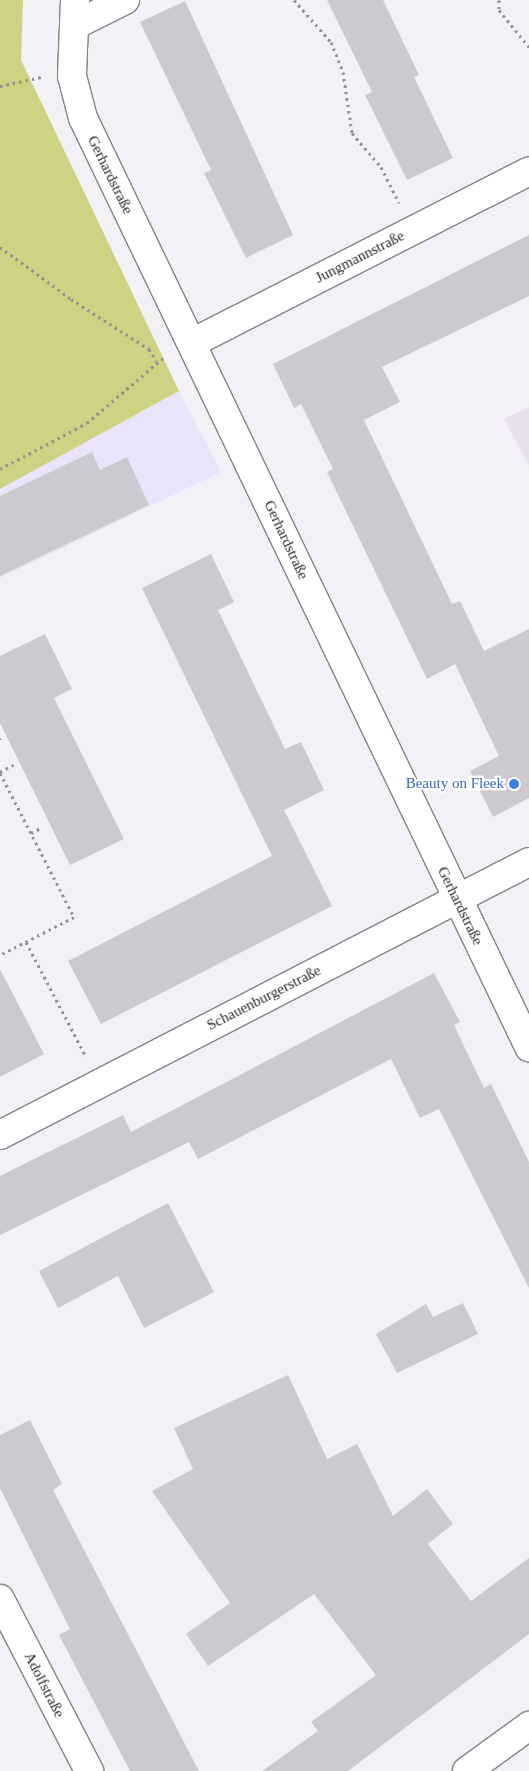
<!DOCTYPE html>
<html>
<head>
<meta charset="utf-8">
<style>
  body { margin:0 }
  #map { position:relative; width:529px; height:1771px; overflow:hidden; background:#f3f0f6; font-family:Georgia,serif }
  div>[style] { position:absolute }
  .built>* { inset:0; background:#e9e2ee }
  .industrial>* { inset:0; background:#eae4fa }
  .green>* { inset:0; background:#ced282 }
  .building>* { inset:0; background:#cdcacf }
  .path>* { height:3px; margin-top:-1.5px; transform-origin:0; background:repeating-linear-gradient(90deg,#949195 0 2.5px,transparent 0 6.5px) }
  .roads { filter:drop-shadow(1px 0 #858388) drop-shadow(-1px 0 #858388) drop-shadow(0 1px #858388) drop-shadow(0 -1px #858388) }
  .minor>* { height:28px; margin:-14px; padding:0 14px; transform-origin:14px; border-radius:14px; background:#fff }
  .dots>* { width:14px; height:14px; translate:-50% -50%; box-sizing:border-box; border:2px solid #fff; border-radius:50% }
  span { translate:-50% -50%; white-space:nowrap; text-align:center; line-height:1.15; -webkit-text-stroke:4.5px #fff; paint-order:stroke }
  .street-label { font-size:15px; color:#282628 }
  .shop-label { font-size:15px; color:#366cbe }
  .right { translate:-100% -50%; text-align:right }
</style>
</head>
<body>
<div id="map">
  <div class="built">
    <i style="clip-path:polygon(529px 407px,529px 466px,504px 419px)"></i>
  </div>
  <div class="industrial">
    <i style="clip-path:polygon(179px 391px,221px 472px,0 578px,0 489px)"></i>
  </div>
  <div class="green">
    <i style="clip-path:polygon(0 0,23px 0,21px 60px,179px 391px,0 489px)"></i>
  </div>
  <div class="building">
    <i style="clip-path:polygon(327px 0,383px 0,419px 75px,414px 77px,453px 158px,407px 180px,365px 95px,372px 92px)"></i>
    <i style="clip-path:polygon(185px 1px,293px 235px,246px 258px,204px 173px,211px 170px,140px 22px)"></i>
    <i style="clip-path:polygon(529px 235px,529px 296px,382px 367px,400px 402px,364px 420px,452px 604px,460px 601px,484px 651px,529px 629px,529px 798px,493px 817px,470px 771px,499px 756px,455px 664px,427px 679px,327px 472px,333px 469px,301px 404px,294px 408px,273px 364px)"></i>
    <i style="clip-path:polygon(92px 452px,100px 470px,127px 457px,149px 505px,0 576px,0 496px)"></i>
    <i style="clip-path:polygon(211px 554px,234px 602px,218px 610px,285px 749px,301px 742px,324px 790px,284px 810px,332px 906px,101px 1024px,68px 961px,272px 856px,142px 588px)"></i>
    <i style="clip-path:polygon(45px 634px,72px 689px,54px 698px,124px 839px,70px 865px,0 723px,0 656px)"></i>
    <i style="clip-path:polygon(0 969px,44px 1054px,0 1077px)"></i>
    <i style="clip-path:polygon(434px 973px,460px 1022px,454px 1025px,484px 1088px,491px 1084px,529px 1162px,529px 1288px,439px 1109px,420px 1118px,391px 1059px,198px 1159px,189px 1142px,0 1235px,0 1176px,123px 1115px,131px 1132px)"></i>
    <i style="clip-path:polygon(168px 1203px,214px 1292px,144px 1328px,118px 1276px,58px 1308px,39px 1271px)"></i>
    <i style="clip-path:polygon(463px 1303px,478px 1334px,397px 1373px,376px 1334px,426px 1304px,433px 1317px)"></i>
    <i style="clip-path:polygon(288px 1375px,327px 1459px,357px 1444px,393px 1516px,427px 1489px,453px 1524px,428px 1544px,471px 1601px,529px 1558px,529px 1634px,348px 1771px,262px 1771px,318px 1731px,311px 1722px,376px 1675px,314px 1594px,208px 1666px,186px 1634px,230px 1603px,152px 1491px,193px 1469px,174px 1428px)"></i>
    <i style="clip-path:polygon(30px 1420px,62px 1484px,53px 1490px,199px 1771px,130px 1771px,59px 1635px,70px 1629px,0 1488px,0 1435px)"></i>
  </div>
  <div class="path">
    <i style="left:294px;top:0;width:56px;rotate:48.6deg"></i>
    <i style="left:331px;top:42px;width:32px;rotate:68deg"></i>
    <i style="left:343px;top:72px;width:62px;rotate:81.6deg"></i>
    <i style="left:352px;top:133px;width:45px;rotate:49.5deg"></i>
    <i style="left:381px;top:167px;width:40px;rotate:63.4deg"></i>
    <i style="left:499px;top:0;width:10px;rotate:90deg"></i>
    <i style="left:499px;top:10px;width:48px;rotate:51deg"></i>
    <i style="left:0;top:86px;width:42px;rotate:-12.4deg"></i>
    <i style="left:0;top:247px;width:88px;rotate:36.2deg"></i>
    <i style="left:71px;top:299px;width:93px;rotate:32.7deg"></i>
    <i style="left:149px;top:349px;width:14px;rotate:60deg"></i>
    <i style="left:0;top:469px;width:98px;rotate:-27.9deg"></i>
    <i style="left:87px;top:423px;width:101px;rotate:-40.6deg"></i>
    <i style="left:0;top:739px;width:1px;rotate:-45deg"></i>
    <i style="left:0;top:772px;width:17px;rotate:-28deg"></i>
    <i style="left:0;top:773px;width:162px;rotate:62.8deg"></i>
    <i style="left:74px;top:917px;width:83px;rotate:152.8deg"></i>
    <i style="left:31px;top:833px;width:13px;rotate:-27deg"></i>
    <i style="left:26px;top:942px;width:130px;rotate:62.4deg"></i>
  </div>
  <div class="roads">
    <div class="minor">
      <i style="left:75px;top:0;width:76px;rotate:92.3deg"></i>
      <i style="left:72px;top:76px;width:43px;rotate:75.3deg"></i>
      <i style="left:83px;top:118px;width:1031px;rotate:64.35deg"></i>
      <i style="left:75px;top:25px;width:56px;rotate:-26.6deg"></i>
      <i style="left:192px;top:343px;width:378px;rotate:-27deg"></i>
      <i style="left:0;top:1135px;width:595px;rotate:-27.3deg"></i>
      <i style="left:0;top:1599px;width:194px;rotate:62.6deg"></i>
      <i style="left:467px;top:1771px;width:77px;rotate:-36deg"></i>
    </div>
  </div>
  <div class="dots">
    <i style="left:514px;top:784px;background:#3f7fe0"></i>
  </div>
  <div class="street-label">
    <span style="left:110px;top:175px;rotate:64deg">Gerhardstraße</span>
    <span style="left:360px;top:257px;rotate:-27deg">Jungmannstraße</span>
    <span style="left:286px;top:540px;rotate:65deg">Gerhardstraße</span>
    <span style="left:460px;top:906px;rotate:64deg">Gerhardstraße</span>
    <span style="left:264px;top:998px;rotate:-27deg">Schauenburgerstraße</span>
    <span style="left:44px;top:1685px;rotate:63deg">Adolfstraße</span>
  </div>
  <div class="shop-label">
    <span class="right" style="left:504px;top:784px">Beauty on Fleek</span>
  </div>
</div>
</body>
</html>
